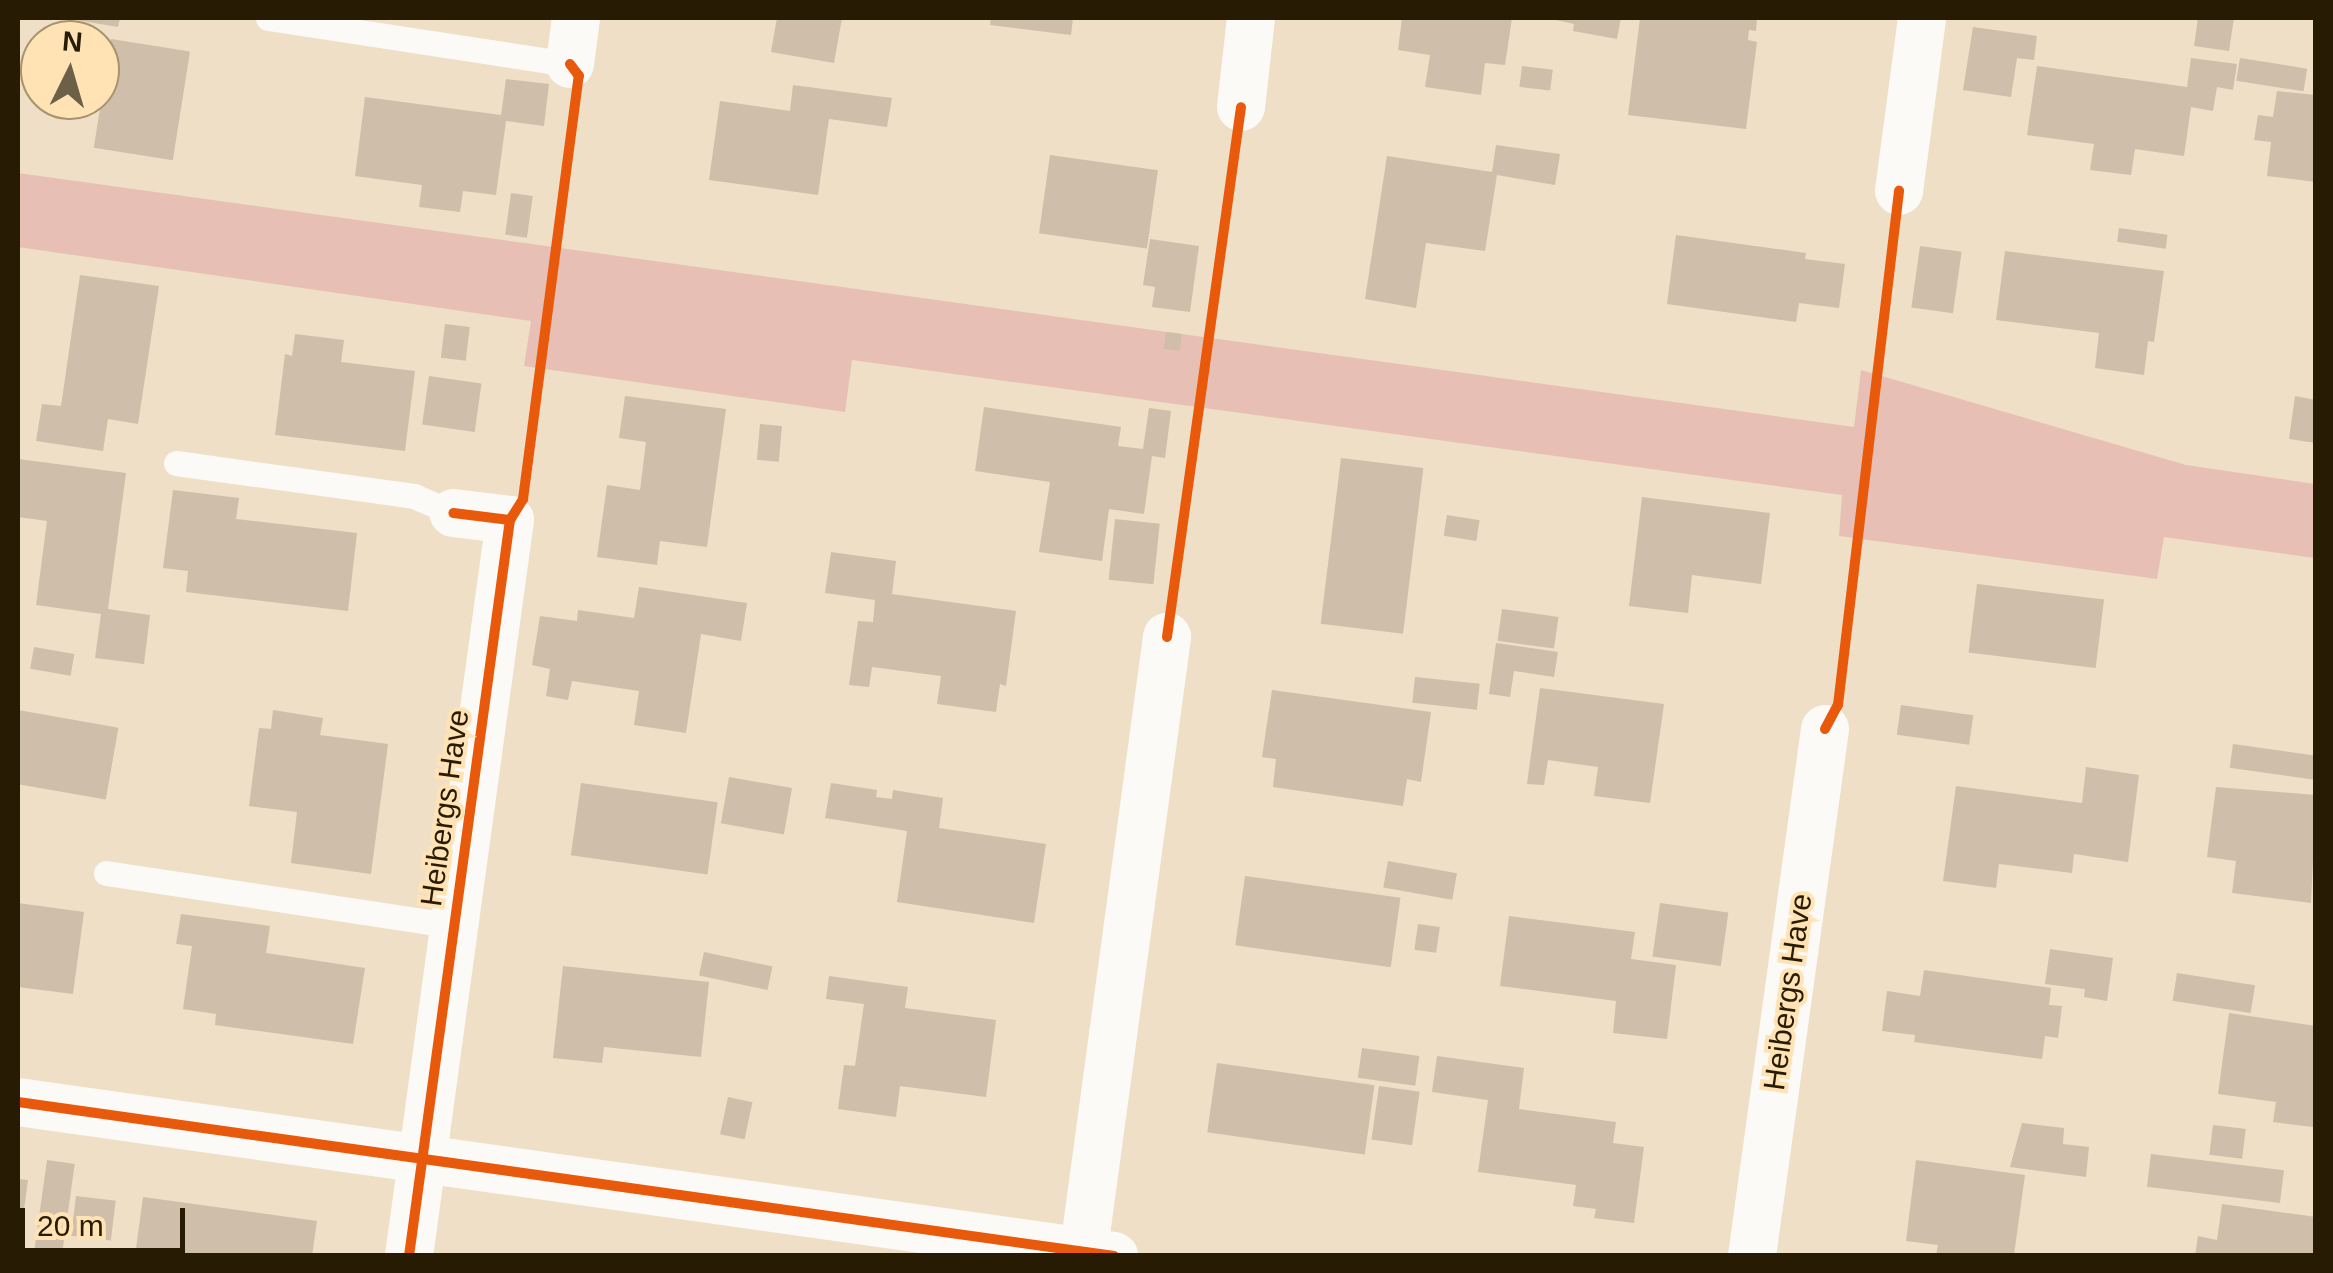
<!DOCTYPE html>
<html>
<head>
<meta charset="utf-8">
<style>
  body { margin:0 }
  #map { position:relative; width:2333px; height:1273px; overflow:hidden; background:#eedfc6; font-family:Helvetica,sans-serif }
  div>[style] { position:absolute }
  .green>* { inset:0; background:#e8bfb4 }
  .building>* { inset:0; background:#cfbeaa; transform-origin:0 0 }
  .lane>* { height:25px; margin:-12.5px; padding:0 12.5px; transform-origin:12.5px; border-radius:12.5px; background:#fcfaf6 }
  .street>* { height:48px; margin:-24px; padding:0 24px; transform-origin:24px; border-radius:24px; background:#fcfaf6 }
  .cycleway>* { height:10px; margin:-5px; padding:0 5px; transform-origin:5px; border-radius:5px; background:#e8590c }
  span { translate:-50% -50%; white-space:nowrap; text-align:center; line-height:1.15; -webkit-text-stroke:8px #ffe3b5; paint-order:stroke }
  .street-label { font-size:30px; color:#281b04 }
  .frame { position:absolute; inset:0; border:20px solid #281b04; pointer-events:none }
  .north { position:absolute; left:20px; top:20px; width:100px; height:100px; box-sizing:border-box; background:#ffe3b5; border:2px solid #a9936e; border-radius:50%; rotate:5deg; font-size:28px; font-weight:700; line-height:40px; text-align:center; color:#281b04 }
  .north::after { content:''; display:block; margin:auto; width:35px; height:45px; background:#6d6048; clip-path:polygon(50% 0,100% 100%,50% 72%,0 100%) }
  .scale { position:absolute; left:20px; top:1208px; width:165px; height:45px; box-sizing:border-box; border:5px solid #281b04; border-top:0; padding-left:12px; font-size:30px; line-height:35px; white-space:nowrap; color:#281b04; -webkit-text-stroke:8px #ffe3b5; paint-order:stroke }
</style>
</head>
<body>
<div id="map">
  <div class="green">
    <i style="clip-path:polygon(18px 173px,1854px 427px,1861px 370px,2186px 465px,2315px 484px,2315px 558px,2164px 537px,2157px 579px,1839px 536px,1842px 495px,852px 360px,845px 412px,524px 366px,531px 321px,18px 247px)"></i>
  </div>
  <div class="building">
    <i style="clip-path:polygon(64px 18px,120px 18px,118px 27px)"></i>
    <i style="clip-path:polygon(777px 18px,842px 18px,834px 63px,771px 52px)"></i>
    <i style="clip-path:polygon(991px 18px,1073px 18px,1071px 35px,990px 25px)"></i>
    <i style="clip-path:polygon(1402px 18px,1512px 18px,1505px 65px,1485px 63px,1481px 95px,1425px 87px,1430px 55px,1398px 50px)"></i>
    <i style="clip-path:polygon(1547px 18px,1621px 18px,1617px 39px,1573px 31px,1574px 24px)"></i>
    <i style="clip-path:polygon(1640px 18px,1757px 18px,1756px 31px,1749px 30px,1748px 40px,1757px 42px,1746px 129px,1628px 115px)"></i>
    <i style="clip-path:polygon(2198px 18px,2234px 18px,2229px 51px,2194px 46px)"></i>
    <i style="clip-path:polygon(1973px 27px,2037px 36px,2034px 60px,2017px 58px,2011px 97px,1963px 90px)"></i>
    <i style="left:111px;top:39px;width:80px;height:110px;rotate:9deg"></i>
    <i style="clip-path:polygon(2191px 58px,2237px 64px,2233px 90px,2217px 87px,2213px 111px,2191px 107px,2184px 156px,2135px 149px,2131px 175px,2090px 170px,2094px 144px,2027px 135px,2037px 66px,2187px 87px)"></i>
    <i style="left:2240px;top:58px;width:68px;height:23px;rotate:9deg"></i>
    <i style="left:1522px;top:66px;width:31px;height:21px;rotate:7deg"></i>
    <i style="clip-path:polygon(506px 79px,549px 84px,544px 126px,506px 121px,496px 195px,463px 191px,460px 212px,419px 207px,422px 185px,355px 176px,365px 97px,501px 115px)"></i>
    <i style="clip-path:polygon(793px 85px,892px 98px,887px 127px,829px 119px,818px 195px,709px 180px,720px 101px,790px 111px)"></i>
    <i style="clip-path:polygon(2277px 91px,2316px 95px,2316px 182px,2267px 176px,2271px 142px,2254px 140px,2258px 115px,2273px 117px)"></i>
    <i style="clip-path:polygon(1496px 145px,1560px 154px,1555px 185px,1497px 175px,1485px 251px,1426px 243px,1416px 308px,1365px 299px,1387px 156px,1492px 172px)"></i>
    <i style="left:1050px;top:155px;width:109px;height:79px;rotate:8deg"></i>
    <i style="left:511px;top:193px;width:22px;height:42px;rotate:8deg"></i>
    <i style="left:2119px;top:228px;width:49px;height:14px;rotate:8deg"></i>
    <i style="clip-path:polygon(1676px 235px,1806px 253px,1805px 259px,1845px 264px,1839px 308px,1799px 303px,1796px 322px,1667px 304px)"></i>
    <i style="clip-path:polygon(1150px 239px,1199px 246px,1190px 312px,1152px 307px,1155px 287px,1143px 285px)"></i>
    <i style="left:1920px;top:246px;width:42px;height:62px;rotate:8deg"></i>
    <i style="clip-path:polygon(2005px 251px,2164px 271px,2154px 342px,2148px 341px,2144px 375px,2095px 368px,2099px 333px,1996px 320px)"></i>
    <i style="clip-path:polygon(80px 275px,159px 286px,138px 424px,108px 419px,103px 451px,36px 441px,42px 404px,61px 406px)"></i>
    <i style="left:445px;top:324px;width:25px;height:34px;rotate:7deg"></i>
    <i style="left:1166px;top:332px;width:16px;height:17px;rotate:7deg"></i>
    <i style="clip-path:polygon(295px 334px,344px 340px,341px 362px,415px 371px,405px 451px,275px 435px,285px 354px,292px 356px)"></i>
    <i style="left:429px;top:376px;width:53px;height:49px;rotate:8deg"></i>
    <i style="clip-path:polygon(625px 396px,726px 409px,707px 547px,660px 541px,657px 565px,597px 557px,607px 485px,640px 490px,646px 442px,619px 438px)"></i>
    <i style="clip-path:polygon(2295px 396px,2316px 400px,2316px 443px,2289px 439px)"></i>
    <i style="clip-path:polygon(984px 407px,1121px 427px,1118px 446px,1143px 449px,1149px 408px,1171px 411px,1165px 458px,1152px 456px,1144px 514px,1109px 509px,1102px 561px,1039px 552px,1050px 482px,975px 471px)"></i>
    <i style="left:760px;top:424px;width:22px;height:36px;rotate:5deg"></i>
    <i style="left:1341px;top:458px;width:83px;height:167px;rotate:7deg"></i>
    <i style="clip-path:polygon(18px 459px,126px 473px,108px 609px,150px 615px,144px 664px,95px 658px,101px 614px,36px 605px,47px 521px,18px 517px)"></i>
    <i style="clip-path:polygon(173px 490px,239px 498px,236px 519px,357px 533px,348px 611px,186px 592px,188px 571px,163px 568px)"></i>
    <i style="clip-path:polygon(1642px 497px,1770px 513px,1761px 584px,1692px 575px,1688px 613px,1629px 606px)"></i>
    <i style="left:1447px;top:515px;width:33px;height:21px;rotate:9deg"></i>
    <i style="left:1115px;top:519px;width:45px;height:61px;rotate:6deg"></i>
    <i style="clip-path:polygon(831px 552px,896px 561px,892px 594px,1016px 611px,1006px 686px,1000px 684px,996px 712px,937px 704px,941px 676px,872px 667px,869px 687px,849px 685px,858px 621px,873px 622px,875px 600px,825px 593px)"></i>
    <i style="left:1977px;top:584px;width:128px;height:69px;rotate:7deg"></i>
    <i style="clip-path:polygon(639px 587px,747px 603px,741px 641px,701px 634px,686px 733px,634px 725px,639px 691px,572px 681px,568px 700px,546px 696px,550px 669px,532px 665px,540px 616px,577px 621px,578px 610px,634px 618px)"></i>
    <i style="left:1502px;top:609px;width:57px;height:32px;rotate:8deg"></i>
    <i style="clip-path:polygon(1496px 643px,1558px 652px,1554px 677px,1514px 671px,1510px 697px,1489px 694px)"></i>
    <i style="left:34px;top:647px;width:41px;height:22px;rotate:10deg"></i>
    <i style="left:1415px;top:677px;width:65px;height:26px;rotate:6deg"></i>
    <i style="clip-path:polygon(1540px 688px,1664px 704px,1650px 803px,1594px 796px,1598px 767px,1548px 760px,1544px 785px,1527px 784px)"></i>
    <i style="clip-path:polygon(1272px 690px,1431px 712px,1421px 782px,1407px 779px,1403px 806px,1273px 787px,1276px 759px,1262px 757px)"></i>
    <i style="left:1901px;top:705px;width:73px;height:30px;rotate:8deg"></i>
    <i style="left:18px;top:710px;width:102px;height:73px;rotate:10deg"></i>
    <i style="clip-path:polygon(273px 710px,323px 718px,320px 735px,388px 744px,371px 874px,291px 863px,297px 812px,249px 806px,259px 728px,271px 729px)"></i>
    <i style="left:2233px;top:744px;width:84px;height:24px;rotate:8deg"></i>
    <i style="clip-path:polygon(2086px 767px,2139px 775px,2128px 862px,2074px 854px,2072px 873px,1999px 864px,1996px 888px,1943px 881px,1956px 786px,2082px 803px)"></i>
    <i style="left:729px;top:777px;width:64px;height:47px;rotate:10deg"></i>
    <i style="left:581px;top:783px;width:138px;height:73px;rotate:8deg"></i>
    <i style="clip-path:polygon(831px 783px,877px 790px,876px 797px,892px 799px,893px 790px,943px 798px,939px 828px,1046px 844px,1034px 923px,897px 902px,907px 831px,825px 818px)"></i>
    <i style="clip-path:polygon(2216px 787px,2316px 795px,2311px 903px,2232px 893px,2236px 861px,2207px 857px)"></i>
    <i style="left:1388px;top:861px;width:70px;height:27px;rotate:10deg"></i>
    <i style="left:1245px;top:876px;width:157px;height:70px;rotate:8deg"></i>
    <i style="clip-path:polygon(18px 903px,84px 912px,73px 994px,18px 987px)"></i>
    <i style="left:1660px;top:903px;width:69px;height:54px;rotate:8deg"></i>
    <i style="clip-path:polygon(181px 914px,270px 926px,266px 953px,365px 968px,353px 1044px,215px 1025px,216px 1014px,183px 1009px,192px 946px,176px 944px)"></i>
    <i style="clip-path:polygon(1509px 916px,1635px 932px,1631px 959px,1676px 965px,1667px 1039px,1613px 1033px,1616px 1001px,1500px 986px)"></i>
    <i style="left:1418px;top:924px;width:22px;height:26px;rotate:8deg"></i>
    <i style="clip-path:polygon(2050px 949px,2113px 958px,2107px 1001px,2084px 997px,2085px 989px,2045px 984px)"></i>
    <i style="left:704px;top:952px;width:70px;height:24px;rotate:12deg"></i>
    <i style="clip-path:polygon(563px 966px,709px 982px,701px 1057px,604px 1047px,602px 1063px,553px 1058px)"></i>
    <i style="clip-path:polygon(1924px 970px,2051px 988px,2049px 1005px,2062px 1006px,2058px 1038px,2045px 1036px,2042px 1059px,1914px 1042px,1915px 1035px,1882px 1031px,1887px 991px,1920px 996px)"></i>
    <i style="left:2177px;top:973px;width:79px;height:28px;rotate:9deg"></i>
    <i style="clip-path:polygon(829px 976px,908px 987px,905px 1008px,996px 1020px,986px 1097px,900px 1086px,896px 1117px,838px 1109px,844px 1065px,855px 1066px,864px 1004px,826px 999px)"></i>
    <i style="clip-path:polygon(2229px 1013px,2316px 1026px,2313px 1127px,2273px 1122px,2276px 1102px,2218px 1094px)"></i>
    <i style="left:1362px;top:1048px;width:58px;height:30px;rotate:8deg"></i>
    <i style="clip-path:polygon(1437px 1056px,1524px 1068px,1519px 1109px,1616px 1122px,1613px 1143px,1644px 1147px,1634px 1223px,1594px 1218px,1596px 1209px,1573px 1206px,1576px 1185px,1478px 1172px,1488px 1100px,1432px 1092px)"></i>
    <i style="left:1217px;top:1063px;width:159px;height:70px;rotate:8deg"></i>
    <i style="left:1379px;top:1086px;width:41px;height:54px;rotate:8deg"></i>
    <i style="left:728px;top:1097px;width:25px;height:38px;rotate:12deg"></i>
    <i style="clip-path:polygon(2022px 1123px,2064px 1128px,2063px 1144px,2089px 1147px,2086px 1177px,2010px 1167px)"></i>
    <i style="left:2213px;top:1125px;width:33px;height:30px;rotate:7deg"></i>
    <i style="left:2151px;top:1154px;width:134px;height:33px;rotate:7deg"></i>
    <i style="left:47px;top:1160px;width:28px;height:97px;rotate:8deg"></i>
    <i style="clip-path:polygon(1916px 1160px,2025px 1175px,2014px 1255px,1936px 1256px,1938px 1245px,1906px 1241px)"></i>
    <i style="clip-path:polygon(18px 1179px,28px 1180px,20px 1239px,18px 1239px)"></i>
    <i style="left:76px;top:1196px;width:40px;height:40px;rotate:7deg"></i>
    <i style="clip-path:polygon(143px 1197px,317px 1221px,312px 1256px,135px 1256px)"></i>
    <i style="clip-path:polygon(2222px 1204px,2316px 1217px,2316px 1256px,2195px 1256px,2198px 1236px,2217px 1240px)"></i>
  </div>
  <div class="lane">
    <i style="left:268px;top:18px;width:305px;rotate:8.7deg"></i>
    <i style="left:176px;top:463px;width:240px;rotate:7.9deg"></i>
    <i style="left:414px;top:496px;width:43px;rotate:23.6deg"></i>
    <i style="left:106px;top:873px;width:353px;rotate:8.6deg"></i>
  </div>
  <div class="street">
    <i style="left:570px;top:64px;width:46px;rotate:-82.6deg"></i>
    <i style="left:1241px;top:107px;width:90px;rotate:-83.6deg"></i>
    <i style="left:1899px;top:191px;width:175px;rotate:-82.4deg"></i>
    <i style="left:18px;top:1102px;width:1107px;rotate:8deg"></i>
    <i style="left:409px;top:1256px;width:743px;rotate:-82.19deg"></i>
    <i style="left:510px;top:520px;width:57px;rotate:-173deg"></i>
    <i style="left:1083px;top:1256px;width:625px;rotate:-82.27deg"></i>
    <i style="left:1752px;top:1256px;width:532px;rotate:-82.11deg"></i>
  </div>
  <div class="cycleway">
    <i style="left:510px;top:520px;width:25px;rotate:-58deg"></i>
    <i style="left:523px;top:499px;width:427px;rotate:-82.5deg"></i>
    <i style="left:579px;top:76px;width:15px;rotate:-127deg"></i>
    <i style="left:1167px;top:637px;width:535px;rotate:-82.05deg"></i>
    <i style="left:1825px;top:729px;width:27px;rotate:-62deg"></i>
    <i style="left:1838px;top:705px;width:518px;rotate:-83.23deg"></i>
    <i style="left:18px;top:1102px;width:1107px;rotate:8deg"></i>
    <i style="left:409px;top:1256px;width:743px;rotate:-82.19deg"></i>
    <i style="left:510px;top:520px;width:57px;rotate:-173deg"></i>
  </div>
  <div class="street-label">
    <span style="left:445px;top:808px;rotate:-82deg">Heibergs Have</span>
    <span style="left:1788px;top:992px;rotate:-82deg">Heibergs Have</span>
  </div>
  <div class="frame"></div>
  <div class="north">N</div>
  <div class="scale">20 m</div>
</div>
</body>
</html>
